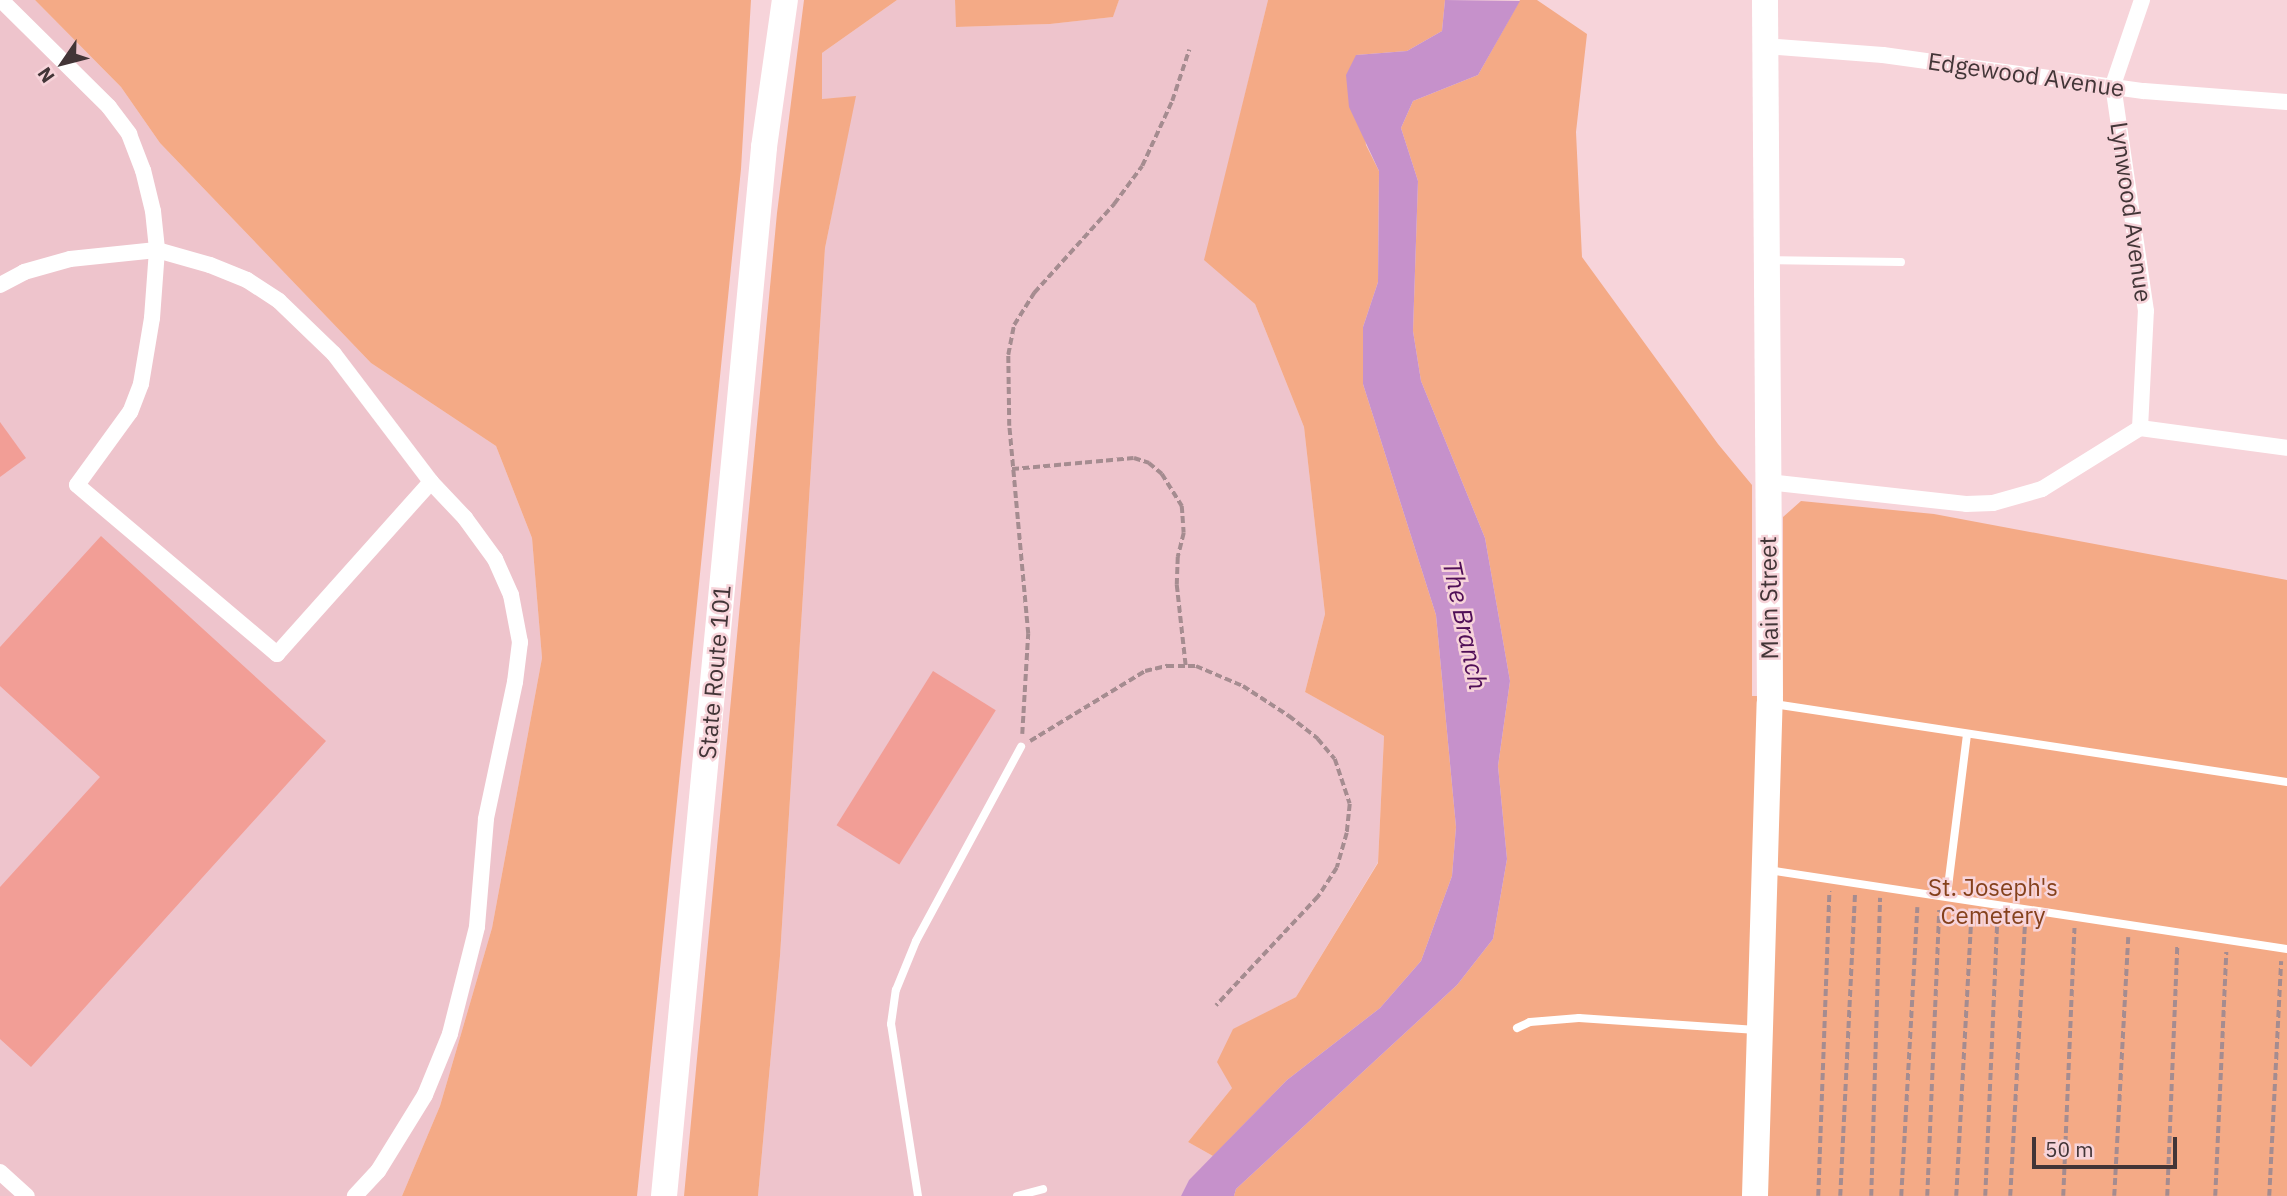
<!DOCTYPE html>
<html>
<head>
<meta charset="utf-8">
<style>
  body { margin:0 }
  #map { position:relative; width:2287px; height:1196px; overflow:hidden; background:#f7d4da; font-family:"IBM Plex Sans",sans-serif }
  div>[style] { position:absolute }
  .built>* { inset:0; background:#eec4cc }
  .green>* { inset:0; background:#f4aa86 }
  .water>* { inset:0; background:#c691cb }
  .building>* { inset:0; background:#f29e96; transform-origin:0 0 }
  .path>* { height:3.5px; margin-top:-1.75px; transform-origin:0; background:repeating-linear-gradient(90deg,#a58c90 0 7px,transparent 0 10.5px) }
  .service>* { height:8px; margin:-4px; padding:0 4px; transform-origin:4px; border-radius:4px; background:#fff }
  .minor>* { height:16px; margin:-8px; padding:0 8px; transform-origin:8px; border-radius:8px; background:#fff }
  .trunk>* { height:26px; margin:-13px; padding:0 13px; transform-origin:13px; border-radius:13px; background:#fff }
  span { translate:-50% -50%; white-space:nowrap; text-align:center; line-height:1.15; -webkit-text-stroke:5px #f7d4da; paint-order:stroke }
  .street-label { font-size:24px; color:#423537 }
  .park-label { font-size:24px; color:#85411c }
  .water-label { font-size:26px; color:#500e57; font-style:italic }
  .north { position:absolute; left:28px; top:28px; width:70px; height:70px; -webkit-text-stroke:5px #f7d4da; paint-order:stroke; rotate:235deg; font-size:19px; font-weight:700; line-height:28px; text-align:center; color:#423537 }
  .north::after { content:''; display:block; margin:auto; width:24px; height:32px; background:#423537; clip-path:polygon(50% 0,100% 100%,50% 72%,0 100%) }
  .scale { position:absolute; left:2032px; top:1137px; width:145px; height:32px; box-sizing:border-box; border:4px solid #423537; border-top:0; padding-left:9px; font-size:21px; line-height:24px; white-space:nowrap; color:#423537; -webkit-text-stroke:5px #f7d4da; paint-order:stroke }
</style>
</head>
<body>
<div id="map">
  <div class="built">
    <i style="clip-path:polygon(0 0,35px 0,121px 87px,160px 143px,371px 363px,496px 446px,532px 538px,542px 658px,492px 928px,440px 1106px,402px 1196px,0 1196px)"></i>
    <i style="clip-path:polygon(897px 0,955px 0,957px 27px,1050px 24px,1113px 17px,1119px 0,1268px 0,1205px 260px,1255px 304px,1304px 427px,1325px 614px,1305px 692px,1384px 736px,1378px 862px,1296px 997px,1233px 1030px,1232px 1088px,1188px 1142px,1213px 1156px,1189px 1180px,1181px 1196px,758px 1196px,780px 956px,825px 248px,855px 97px,822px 99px,822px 53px)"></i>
  </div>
  <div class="green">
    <i style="clip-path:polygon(35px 0,751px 0,741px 169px,637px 1196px,402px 1196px,440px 1106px,492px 928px,542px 658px,532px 538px,496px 446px,371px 363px,160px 143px,121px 87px)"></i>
    <i style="clip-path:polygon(804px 0,897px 0,822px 53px,822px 99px,856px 96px,825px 248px,780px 956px,758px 1196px,684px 1196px,777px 213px)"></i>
    <i style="clip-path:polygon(955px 0,1119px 0,1113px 17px,1050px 24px,956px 27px)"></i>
    <i style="clip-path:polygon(1268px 0,1445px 0,1442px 31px,1407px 51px,1356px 55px,1366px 145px,1379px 171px,1378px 282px,1363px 327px,1363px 384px,1436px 615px,1456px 827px,1452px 876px,1421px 961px,1380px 1008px,1287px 1080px,1213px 1156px,1188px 1142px,1232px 1088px,1217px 1062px,1233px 1029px,1296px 997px,1378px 863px,1384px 736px,1305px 692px,1325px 614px,1304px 427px,1255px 304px,1204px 260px)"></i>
    <i style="clip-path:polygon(1520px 0,1537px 0,1587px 34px,1576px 132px,1582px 257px,1718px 444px,1752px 485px,1752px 696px,1783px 696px,1783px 517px,1801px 501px,1934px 514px,2287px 580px,2287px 1196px,1234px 1196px,1236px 1189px,1457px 985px,1493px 939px,1507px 859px,1498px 766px,1510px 681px,1485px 538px,1421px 381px,1413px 331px,1418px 181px,1401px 128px,1413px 101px,1478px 75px)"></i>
  </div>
  <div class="water">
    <i style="clip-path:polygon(1445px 0,1520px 1px,1478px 75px,1413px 101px,1401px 128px,1418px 181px,1413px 331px,1421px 381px,1485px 538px,1510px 681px,1498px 766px,1507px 859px,1493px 939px,1457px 985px,1236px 1189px,1234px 1196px,1181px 1196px,1189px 1180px,1287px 1080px,1380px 1008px,1421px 961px,1452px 876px,1456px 827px,1436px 615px,1363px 384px,1363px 327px,1378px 282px,1379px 171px,1349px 107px,1346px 75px,1356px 55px,1407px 51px,1442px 31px)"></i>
  </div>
  <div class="building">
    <i style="clip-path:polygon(0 422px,26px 458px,0 477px)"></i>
    <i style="clip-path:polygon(101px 536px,326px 741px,31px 1067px,0 1039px,0 887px,100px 777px,0 686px,0 647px)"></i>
    <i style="left:933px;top:671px;width:74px;height:182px;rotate:32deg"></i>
  </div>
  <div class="path">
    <i style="left:1012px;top:469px;width:122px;rotate:-5.2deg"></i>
    <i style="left:1134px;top:458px;width:16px;rotate:18deg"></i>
    <i style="left:1149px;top:463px;width:17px;rotate:40deg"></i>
    <i style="left:1162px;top:474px;width:38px;rotate:58deg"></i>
    <i style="left:1182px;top:506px;width:27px;rotate:86deg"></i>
    <i style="left:1184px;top:533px;width:25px;rotate:104deg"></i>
    <i style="left:1178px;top:557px;width:28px;rotate:92deg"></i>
    <i style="left:1177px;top:585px;width:81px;rotate:83.7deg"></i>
    <i style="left:1022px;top:734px;width:100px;rotate:-86.6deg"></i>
    <i style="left:1028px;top:634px;width:209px;rotate:-95.2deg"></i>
    <i style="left:1009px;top:426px;width:71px;rotate:-90.8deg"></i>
    <i style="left:1008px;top:355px;width:31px;rotate:-79deg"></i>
    <i style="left:1014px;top:325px;width:38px;rotate:-58deg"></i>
    <i style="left:1034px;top:293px;width:120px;rotate:-48deg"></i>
    <i style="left:1114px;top:204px;width:47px;rotate:-53.6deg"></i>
    <i style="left:1142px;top:166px;width:72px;rotate:-65.2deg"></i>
    <i style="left:1172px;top:101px;width:54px;rotate:-71.6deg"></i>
    <i style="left:1030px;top:741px;width:135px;rotate:-31.3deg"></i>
    <i style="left:1145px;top:671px;width:23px;rotate:-13deg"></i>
    <i style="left:1167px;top:666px;width:29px"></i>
    <i style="left:1196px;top:666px;width:51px;rotate:23.1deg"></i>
    <i style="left:1243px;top:686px;width:55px;rotate:33.1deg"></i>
    <i style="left:1289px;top:716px;width:37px;rotate:38deg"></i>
    <i style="left:1318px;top:739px;width:26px;rotate:50deg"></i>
    <i style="left:1335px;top:759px;width:47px;rotate:71.6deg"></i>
    <i style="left:1350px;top:804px;width:29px;rotate:96deg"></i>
    <i style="left:1347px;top:833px;width:36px;rotate:106deg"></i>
    <i style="left:1337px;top:868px;width:35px;rotate:123deg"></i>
    <i style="left:1318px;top:897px;width:149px;rotate:133.1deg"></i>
    <i style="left:1818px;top:1196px;width:305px;rotate:-87.9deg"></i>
    <i style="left:1840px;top:1196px;width:302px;rotate:-87.2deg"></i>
    <i style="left:1871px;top:1196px;width:298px;rotate:-88.3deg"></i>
    <i style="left:1901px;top:1196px;width:289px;rotate:-86.8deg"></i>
    <i style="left:1927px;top:1196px;width:286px;rotate:-87.6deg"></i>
    <i style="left:1956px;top:1196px;width:281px;rotate:-86.9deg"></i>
    <i style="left:1985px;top:1196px;width:277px;rotate:-87.5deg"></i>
    <i style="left:2010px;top:1196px;width:276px;rotate:-86.9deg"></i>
    <i style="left:2063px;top:1196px;width:268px;rotate:-87.6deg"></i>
    <i style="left:2114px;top:1196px;width:259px;rotate:-86.9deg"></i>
    <i style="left:2167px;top:1196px;width:251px;rotate:-87.7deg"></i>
    <i style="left:2215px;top:1196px;width:244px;rotate:-87.4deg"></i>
    <i style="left:2269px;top:1196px;width:235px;rotate:-87.1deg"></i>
  </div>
  <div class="service">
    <i style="left:1769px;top:260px;width:132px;rotate:0.9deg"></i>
    <i style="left:1774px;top:704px;width:519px;rotate:8.65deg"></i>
    <i style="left:1768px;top:870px;width:525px;rotate:8.65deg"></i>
    <i style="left:1947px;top:895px;width:162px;rotate:-82.9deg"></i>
    <i style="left:1517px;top:1028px;width:14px;rotate:-25deg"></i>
    <i style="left:1530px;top:1022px;width:49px;rotate:-4.7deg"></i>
    <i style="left:1579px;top:1018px;width:178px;rotate:3.9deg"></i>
    <i style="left:918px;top:1196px;width:174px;rotate:-98.9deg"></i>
    <i style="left:891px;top:1024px;width:34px;rotate:-82deg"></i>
    <i style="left:896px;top:990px;width:53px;rotate:-67.8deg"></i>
    <i style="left:916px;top:941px;width:221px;rotate:-61.6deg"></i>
    <i style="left:1017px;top:1196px;width:27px;rotate:-15deg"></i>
  </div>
  <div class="minor">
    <i style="left:1px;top:0;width:152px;rotate:44.7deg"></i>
    <i style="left:109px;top:107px;width:34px;rotate:53deg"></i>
    <i style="left:129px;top:134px;width:39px;rotate:69deg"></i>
    <i style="left:143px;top:170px;width:42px;rotate:76.3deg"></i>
    <i style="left:153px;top:211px;width:39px;rotate:84deg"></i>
    <i style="left:157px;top:250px;width:68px;rotate:94.2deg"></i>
    <i style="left:152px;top:318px;width:67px;rotate:99.5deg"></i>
    <i style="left:141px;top:384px;width:30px;rotate:111deg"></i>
    <i style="left:130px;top:412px;width:90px;rotate:126deg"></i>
    <i style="left:77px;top:485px;width:262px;rotate:40.2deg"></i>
    <i style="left:277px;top:654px;width:231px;rotate:-48.2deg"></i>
    <i style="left:1765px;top:46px;width:118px;rotate:4.4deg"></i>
    <i style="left:1883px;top:55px;width:263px;rotate:7.9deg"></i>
    <i style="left:2144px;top:91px;width:143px;rotate:4.4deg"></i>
    <i style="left:0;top:285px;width:27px;rotate:-28deg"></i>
    <i style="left:24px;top:272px;width:48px;rotate:-15.8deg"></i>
    <i style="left:70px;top:259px;width:87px;rotate:-5.9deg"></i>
    <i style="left:157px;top:250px;width:55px;rotate:15.8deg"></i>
    <i style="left:210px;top:265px;width:40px;rotate:22deg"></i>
    <i style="left:247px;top:280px;width:38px;rotate:33deg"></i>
    <i style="left:279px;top:301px;width:76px;rotate:43.9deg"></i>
    <i style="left:334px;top:354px;width:161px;rotate:52.8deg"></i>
    <i style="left:431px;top:482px;width:50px;rotate:46.6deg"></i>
    <i style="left:465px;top:518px;width:51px;rotate:53.8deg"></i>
    <i style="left:495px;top:559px;width:39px;rotate:66deg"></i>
    <i style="left:511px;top:595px;width:48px;rotate:79.2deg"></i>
    <i style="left:520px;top:642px;width:40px;rotate:97.1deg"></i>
    <i style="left:515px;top:682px;width:140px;rotate:102deg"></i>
    <i style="left:486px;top:819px;width:108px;rotate:94.8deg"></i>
    <i style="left:477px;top:927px;width:110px;rotate:104.2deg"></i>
    <i style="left:450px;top:1034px;width:66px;rotate:112.3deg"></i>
    <i style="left:425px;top:1095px;width:89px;rotate:121.7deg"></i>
    <i style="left:378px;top:1171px;width:34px;rotate:133deg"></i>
    <i style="left:2140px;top:428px;width:117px;rotate:-87.1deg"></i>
    <i style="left:2146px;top:311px;width:228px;rotate:-98.3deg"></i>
    <i style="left:2113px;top:85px;width:90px;rotate:-71.2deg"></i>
    <i style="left:1768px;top:482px;width:199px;rotate:6.3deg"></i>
    <i style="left:1966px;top:504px;width:27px;rotate:-2deg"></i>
    <i style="left:1993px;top:503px;width:51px;rotate:-15.9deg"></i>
    <i style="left:2042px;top:489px;width:115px;rotate:-31.9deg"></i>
    <i style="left:2140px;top:428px;width:148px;rotate:7.7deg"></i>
    <i style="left:0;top:1172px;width:36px;rotate:42deg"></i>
  </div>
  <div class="trunk">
    <i style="left:664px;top:1196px;width:1054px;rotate:-84.55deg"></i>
    <i style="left:764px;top:147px;width:148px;rotate:-81.9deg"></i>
    <i style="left:1755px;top:1196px;width:493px;rotate:-88.3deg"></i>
    <i style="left:1770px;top:703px;width:703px;rotate:-90.41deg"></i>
  </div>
  <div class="street-label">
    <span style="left:2026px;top:75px;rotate:8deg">Edgewood Avenue</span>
    <span style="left:2131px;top:212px;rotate:82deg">Lynwood Avenue</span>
    <span style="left:1769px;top:598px;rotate:-91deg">Main Street</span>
    <span style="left:715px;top:672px;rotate:-85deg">State Route 101</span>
  </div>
  <div class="park-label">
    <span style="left:1993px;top:902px">St. Joseph's<br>Cemetery</span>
  </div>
  <div class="water-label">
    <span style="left:1465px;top:625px;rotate:78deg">The Branch</span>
  </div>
  <div class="north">N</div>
  <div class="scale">50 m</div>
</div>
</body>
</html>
